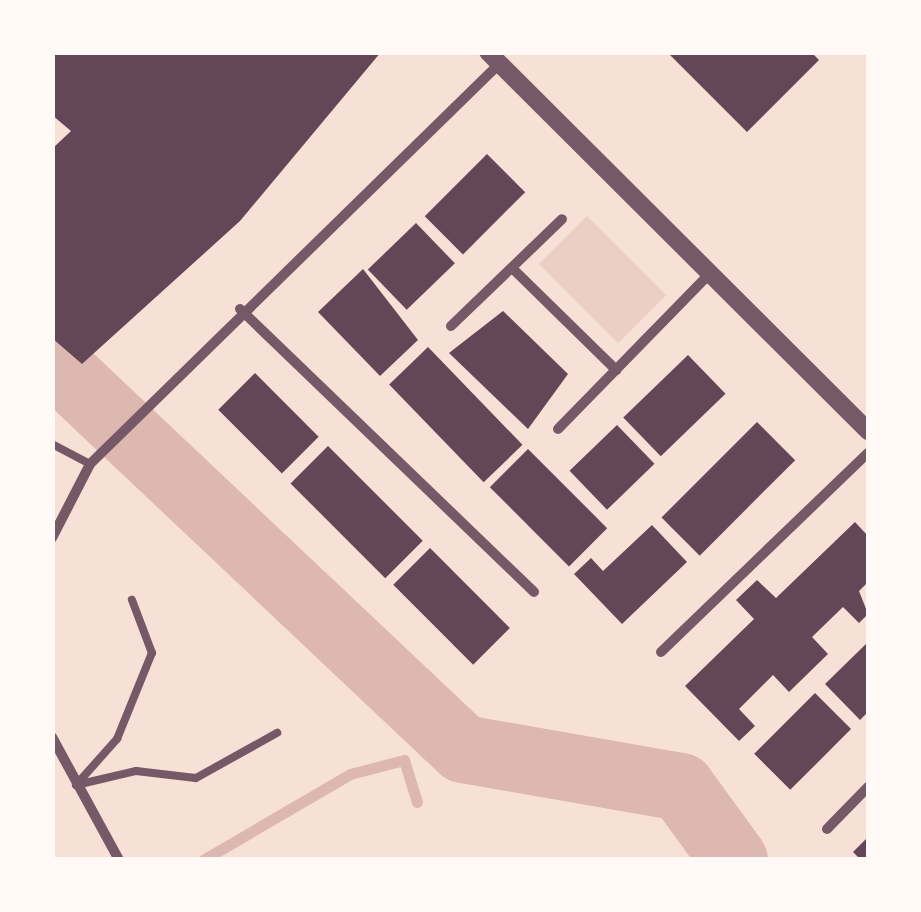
<!DOCTYPE html>
<html>
<head>
<meta charset="utf-8">
<style>
  body { margin:0 }
  #map { position:relative; width:921px; height:912px; overflow:hidden; background:#f7e1d7; font-family:"Fira Sans",sans-serif }
  div>[style] { position:absolute }
  .green>* { inset:0; background:#ebcfc5; transform-origin:0 0 }
  .stream>* { height:11px; margin:-5.5px; padding:0 5.5px; transform-origin:5.5px; border-radius:5.5px; background:#dcb8b0 }
  .river>* { height:68px; margin:-34px; padding:0 34px; transform-origin:34px; border-radius:34px; background:#dcb8b0 }
  .building>* { inset:0; background:#644757; transform-origin:0 0 }
  .service>* { height:8px; margin:-4px; padding:0 4px; transform-origin:4px; border-radius:4px; background:#755966 }
  .minor>* { height:10px; margin:-5px; padding:0 5px; transform-origin:5px; border-radius:5px; background:#755966 }
  .tertiary>* { height:18px; margin:-9px; padding:0 9px; transform-origin:9px; border-radius:9px; background:#755966 }
  span { translate:-50% -50%; white-space:nowrap; text-align:center; line-height:1.15; -webkit-text-stroke:10px #fffaf5; paint-order:stroke }
  .frame { position:absolute; inset:0; border:55px solid #fffaf5; pointer-events:none }
</style>
</head>
<body>
<div id="map">
  <div class="green">
    <i style="left:587px;top:216px;width:112px;height:68px;rotate:45deg"></i>
  </div>
  <div class="stream">
    <i style="left:203px;top:860px;width:170px;rotate:-30.3deg"></i>
    <i style="left:350px;top:774px;width:56px;rotate:-14.5deg"></i>
    <i style="left:404px;top:760px;width:44px;rotate:72.8deg"></i>
  </div>
  <div class="river">
    <i style="left:52px;top:361px;width:565px;rotate:43.35deg"></i>
    <i style="left:463px;top:749px;width:221px;rotate:9.9deg"></i>
    <i style="left:681px;top:787px;width:90px;rotate:54deg"></i>
  </div>
  <div class="building">
    <i style="clip-path:polygon(52px 52px,381px 52px,240px 221px,82px 364px,52px 338px,52px 149px,71px 131px,52px 115px)"></i>
    <i style="clip-path:polygon(667px 52px,811px 52px,819px 60px,747px 132px)"></i>
    <i style="left:487px;top:154px;width:54px;height:88px;rotate:45deg"></i>
    <i style="left:416px;top:223px;width:56px;height:67px;rotate:46deg"></i>
    <i style="clip-path:polygon(363px 269px,418px 340px,380px 376px,318px 312px)"></i>
    <i style="clip-path:polygon(503px 311px,568px 374px,528px 429px,449px 353px)"></i>
    <i style="left:428px;top:347px;width:136px;height:54px;rotate:46deg"></i>
    <i style="left:688px;top:355px;width:54px;height:90px;rotate:46deg"></i>
    <i style="left:255px;top:373px;width:90px;height:52px;rotate:45deg"></i>
    <i style="left:757px;top:422px;width:54px;height:135px;rotate:45deg"></i>
    <i style="left:617px;top:425px;width:54px;height:66px;rotate:46deg"></i>
    <i style="left:328px;top:446px;width:134px;height:53px;rotate:45deg"></i>
    <i style="left:528px;top:449px;width:112px;height:54px;rotate:45deg"></i>
    <i style="clip-path:polygon(855px 522px,868px 536px,868px 582px,859px 591px,868px 614px,859px 623px,843px 607px,812px 637px,828px 654px,789px 692px,773px 675px,739px 709px,755px 726px,739px 741px,685px 686px,754px 619px,736px 600px,757px 580px,776px 598px)"></i>
    <i style="clip-path:polygon(652px 525px,687px 562px,622px 624px,574px 574px,591px 558px,603px 571px)"></i>
    <i style="left:430px;top:548px;width:113px;height:52px;rotate:45deg"></i>
    <i style="clip-path:polygon(868px 642px,868px 712px,860px 720px,825px 684px)"></i>
    <i style="left:815px;top:693px;width:51px;height:86px;rotate:45deg"></i>
    <i style="clip-path:polygon(868px 837px,868px 860px,861px 860px,853px 852px)"></i>
  </div>
  <div class="service">
    <i style="left:52px;top:444px;width:43px;rotate:27.8deg"></i>
    <i style="left:76px;top:785px;width:62px;rotate:-13.1deg"></i>
    <i style="left:136px;top:771px;width:60px;rotate:6.7deg"></i>
    <i style="left:196px;top:778px;width:93px;rotate:-29.1deg"></i>
    <i style="left:76px;top:785px;width:62px;rotate:-48.3deg"></i>
    <i style="left:117px;top:739px;width:93px;rotate:-67.9deg"></i>
    <i style="left:152px;top:653px;width:57px;rotate:-110.7deg"></i>
  </div>
  <div class="minor">
    <i style="left:512px;top:268px;width:146px;rotate:44.4deg"></i>
    <i style="left:240px;top:309px;width:408px;rotate:43.9deg"></i>
    <i style="left:451px;top:326px;width:154px;rotate:-43.9deg"></i>
    <i style="left:558px;top:429px;width:216px;rotate:-45.7deg"></i>
    <i style="left:52px;top:538px;width:83px;rotate:-62.8deg"></i>
    <i style="left:90px;top:464px;width:572px;rotate:-44.36deg"></i>
    <i style="left:661px;top:652px;width:287px;rotate:-43.9deg"></i>
    <i style="left:52px;top:737px;width:140px;rotate:61.4deg"></i>
    <i style="left:827px;top:829px;width:59px;rotate:-45.7deg"></i>
  </div>
  <div class="tertiary">
    <i style="left:488px;top:52px;width:537px;rotate:44.92deg"></i>
  </div>
  <div class="frame"></div>
</div>
</body>
</html>
